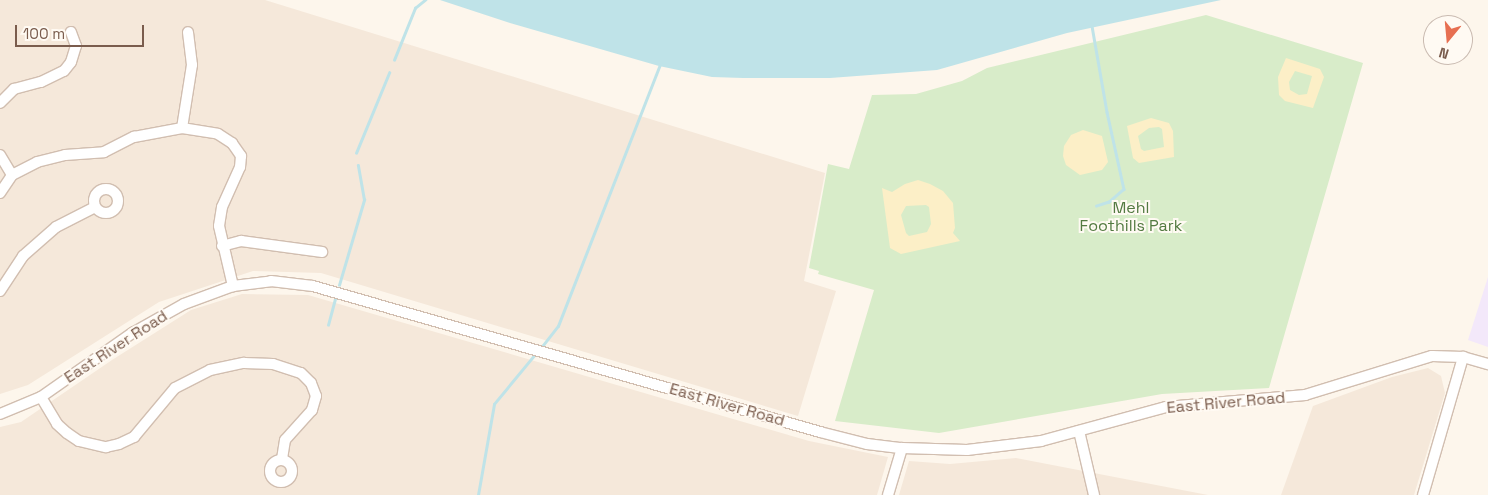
<!DOCTYPE html>
<html>
<head>
<meta charset="utf-8">
<style>
  body { margin:0 }
  #map { position:relative; width:1488px; height:495px; overflow:hidden; background:#fdf6ec; font-family:"Space Grotesk",sans-serif }
  div>[style] { position:absolute }
  .residential>* { inset:0; background:#f5e8da }
  .education>* { inset:0; background:#f3e8fa }
  .green>* { inset:0; background:#d8ecc9 }
  .sand>* { inset:0; background:#fcefc7 }
  .water>* { inset:0; background:#bfe3e8 }
  .stream>* { height:2.5px; margin:-1.25px; padding:0 1.25px; transform-origin:1.25px; border-radius:1.25px; background:#bfe3e8 }
  .roads { filter:drop-shadow(1px 0 #d1beb0) drop-shadow(-1px 0 #d1beb0) drop-shadow(0 1px #d1beb0) drop-shadow(0 -1px #d1beb0) }
  .minor>* { height:10px; margin:-5px; padding:0 5px; transform-origin:5px; border-radius:5px; background:#fff }
  .minor>.ring { margin:-5px; padding:0; box-sizing:content-box; background:none; border:10px solid #fff; border-radius:50% }
  span { translate:-50% -50%; white-space:nowrap; text-align:center; line-height:1.15; -webkit-text-stroke:4px #fffaf3; paint-order:stroke }
  .park-label { font-size:16px; color:#537a41 }
  .street-label { font-size:16px; color:#7a5c4d }
  .north { position:absolute; left:1423px; top:15px; width:50px; height:50px; box-sizing:border-box; background:#fffaf3; border:1px solid #cabbb1; border-radius:50%; rotate:197deg; font-size:14px; font-weight:700; line-height:20px; text-align:center; color:#7a5c4d }
  .north::after { content:''; display:block; margin:auto; width:18px; height:22px; background:#e76f51; clip-path:polygon(50% 0,100% 100%,50% 72%,0 100%) }
  .scale { position:absolute; left:15px; top:25px; width:129px; height:22px; box-sizing:border-box; border:2px solid #7a5c4d; border-top:0; padding-left:6px; font-size:15px; line-height:18px; white-space:nowrap; color:#7a5c4d; -webkit-text-stroke:4px #fffaf3; paint-order:stroke }
</style>
</head>
<body>
<div id="map">
  <div class="residential">
    <i style="clip-path:polygon(0 0,265px 0,825px 173px,804px 281px,836px 291px,798px 416px,321px 273px,253px 271px,159px 302px,28px 385px,0 394px)"></i>
    <i style="clip-path:polygon(242px 294px,308px 295px,809px 441px,888px 457px,877px 495px,0 495px,0 427px,21px 422px,112px 360px,191px 310px)"></i>
    <i style="clip-path:polygon(1428px 368px,1441px 376px,1445px 393px,1414px 495px,1281px 495px,1313px 406px,1392px 377px)"></i>
    <i style="clip-path:polygon(1016px 458px,1208px 495px,899px 495px,909px 461px,950px 464px)"></i>
  </div>
  <div class="education">
    <i style="clip-path:polygon(1488px 277px,1488px 347px,1468px 340px)"></i>
  </div>
  <div class="green">
    <i style="clip-path:polygon(1206px 15px,1363px 63px,1269px 388px,1162px 394px,939px 433px,835px 421px,874px 290px,818px 274px,819px 271px,809px 268px,828px 164px,849px 169px,872px 95px,916px 94px,962px 81px,987px 68px)"></i>
  </div>
  <div class="sand">
    <i style="clip-path:polygon(evenodd,1286px 58px,1320px 69px,1324px 77px,1313px 108px,1285px 101px,1279px 95px,1278px 77px,1286px 58px,1295px 71px,1312px 76px,1307px 94px,1299px 95px,1290px 90px,1289px 82px,1295px 71px)"></i>
    <i style="clip-path:polygon(evenodd,1151px 118px,1169px 123px,1173px 131px,1174px 157px,1139px 163px,1133px 158px,1127px 126px,1151px 118px,1159px 127px,1162px 129px,1164px 147px,1144px 151px,1141px 149px,1138px 136px,1149px 128px,1159px 127px)"></i>
    <i style="clip-path:polygon(1083px 130px,1102px 136px,1108px 162px,1102px 170px,1080px 175px,1066px 165px,1063px 156px,1064px 146px,1071px 135px)"></i>
    <i style="clip-path:polygon(evenodd,918px 180px,930px 184px,943px 191px,953px 203px,955px 228px,953px 233px,960px 241px,901px 254px,890px 248px,882px 188px,892px 192px,905px 184px,918px 180px,926px 205px,929px 207px,931px 224px,927px 232px,909px 236px,906px 233px,901px 215px,906px 206px,926px 205px)"></i>
  </div>
  <div class="water">
    <i style="clip-path:polygon(440px 0,1221px 0,1067px 33px,937px 70px,830px 78px,743px 78px,712px 77px,659px 66px,510px 23px)"></i>
  </div>
  <div class="stream">
    <i style="left:1092px;top:26px;width:87px;rotate:80.1deg"></i>
    <i style="left:1107px;top:112px;width:79px;rotate:77.6deg"></i>
    <i style="left:1124px;top:189px;width:20px;rotate:139deg"></i>
    <i style="left:1109px;top:202px;width:13px;rotate:162deg"></i>
    <i style="left:394px;top:60px;width:56px;rotate:-68deg"></i>
    <i style="left:415px;top:8px;width:13px;rotate:-39deg"></i>
    <i style="left:356px;top:153px;width:87px;rotate:-67.6deg"></i>
    <i style="left:339px;top:285px;width:89px;rotate:-73.6deg"></i>
    <i style="left:364px;top:200px;width:35px;rotate:-100deg"></i>
    <i style="left:328px;top:325px;width:27px;rotate:-75deg"></i>
    <i style="left:540px;top:349px;width:29px;rotate:-52deg"></i>
    <i style="left:558px;top:326px;width:283px;rotate:-68.7deg"></i>
    <i style="left:478px;top:495px;width:92px;rotate:-80deg"></i>
    <i style="left:494px;top:404px;width:66px;rotate:-50.5deg"></i>
  </div>
  <div class="roads">
    <div class="minor">
      <i style="left:0;top:103px;width:20px;rotate:-45deg"></i>
      <i style="left:14px;top:89px;width:28px;rotate:-15deg"></i>
      <i style="left:41px;top:82px;width:25px;rotate:-26deg"></i>
      <i style="left:64px;top:71px;width:11px;rotate:-52deg"></i>
      <i style="left:71px;top:62px;width:17px;rotate:-73deg"></i>
      <i style="left:76px;top:46px;width:15px;rotate:-110deg"></i>
      <i style="left:182px;top:128px;width:64px;rotate:-81deg"></i>
      <i style="left:192px;top:65px;width:33px;rotate:-97deg"></i>
      <i style="left:0;top:155px;width:23px;rotate:59deg"></i>
      <i class="ring" style="left:94px;top:189px;width:14px;height:14px"></i>
      <i style="left:0;top:193px;width:22px;rotate:-56deg"></i>
      <i style="left:12px;top:175px;width:28px;rotate:-27deg"></i>
      <i style="left:37px;top:162px;width:29px;rotate:-14deg"></i>
      <i style="left:65px;top:155px;width:39px;rotate:-4deg"></i>
      <i style="left:104px;top:152px;width:34px;rotate:-27deg"></i>
      <i style="left:134px;top:137px;width:49px;rotate:-10.6deg"></i>
      <i style="left:182px;top:128px;width:36px;rotate:9deg"></i>
      <i style="left:218px;top:134px;width:17px;rotate:33deg"></i>
      <i style="left:232px;top:143px;width:16px;rotate:55deg"></i>
      <i style="left:241px;top:156px;width:11px;rotate:95deg"></i>
      <i style="left:240px;top:167px;width:44px;rotate:114.2deg"></i>
      <i style="left:222px;top:207px;width:19px;rotate:99deg"></i>
      <i style="left:219px;top:226px;width:62px;rotate:76.9deg"></i>
      <i style="left:222px;top:246px;width:20px;rotate:-15deg"></i>
      <i style="left:241px;top:241px;width:82px;rotate:7.7deg"></i>
      <i style="left:0;top:291px;width:42px;rotate:-56.7deg"></i>
      <i style="left:23px;top:256px;width:44px;rotate:-41.3deg"></i>
      <i style="left:56px;top:227px;width:44px;rotate:-27.1deg"></i>
      <i style="left:41px;top:397px;width:31px;rotate:59deg"></i>
      <i style="left:57px;top:424px;width:13px;rotate:42deg"></i>
      <i style="left:67px;top:433px;width:14px;rotate:34deg"></i>
      <i style="left:79px;top:441px;width:28px;rotate:13deg"></i>
      <i style="left:106px;top:447px;width:13px;rotate:-13deg"></i>
      <i style="left:119px;top:444px;width:17px;rotate:-25deg"></i>
      <i style="left:134px;top:437px;width:64px;rotate:-50.1deg"></i>
      <i style="left:175px;top:388px;width:39px;rotate:-27deg"></i>
      <i style="left:210px;top:370px;width:35px;rotate:-12deg"></i>
      <i style="left:244px;top:363px;width:29px;rotate:2deg"></i>
      <i style="left:273px;top:364px;width:29px;rotate:18deg"></i>
      <i style="left:301px;top:373px;width:14px;rotate:45deg"></i>
      <i style="left:311px;top:383px;width:14px;rotate:69deg"></i>
      <i style="left:316px;top:396px;width:15px;rotate:106deg"></i>
      <i style="left:312px;top:410px;width:40px;rotate:132deg"></i>
      <i style="left:285px;top:440px;width:19px;rotate:99deg"></i>
      <i style="left:0;top:414px;width:44px;rotate:-22.5deg"></i>
      <i style="left:41px;top:397px;width:113px;rotate:-35deg"></i>
      <i style="left:134px;top:332px;width:57px;rotate:-29.2deg"></i>
      <i style="left:184px;top:304px;width:52px;rotate:-20.2deg"></i>
      <i style="left:233px;top:286px;width:38px;rotate:-7deg"></i>
      <i style="left:271px;top:281px;width:42px;rotate:6.8deg"></i>
      <i style="left:313px;top:286px;width:528px;rotate:16.06deg"></i>
      <i style="left:820px;top:432px;width:49px;rotate:14.3deg"></i>
      <i style="left:867px;top:444px;width:35px;rotate:7deg"></i>
      <i style="left:902px;top:448px;width:65px;rotate:1.8deg"></i>
      <i style="left:967px;top:450px;width:75px;rotate:-6.9deg"></i>
      <i style="left:1041px;top:441px;width:130px;rotate:-15.2deg"></i>
      <i style="left:1166px;top:407px;width:140px;rotate:-4.9deg"></i>
      <i style="left:1305px;top:395px;width:133px;rotate:-17.1deg"></i>
      <i style="left:1432px;top:356px;width:31px;rotate:2deg"></i>
      <i style="left:1463px;top:357px;width:26px;rotate:16deg"></i>
      <i style="left:1079px;top:431px;width:66px;rotate:76.8deg"></i>
      <i class="ring" style="left:270px;top:460px;width:12px;height:12px"></i>
      <i style="left:888px;top:495px;width:49px;rotate:-73.4deg"></i>
      <i style="left:1423px;top:495px;width:144px;rotate:-73.8deg"></i>
    </div>
  </div>
  <div class="park-label">
    <span style="left:1131px;top:217px">Mehl<br>Foothills Park</span>
  </div>
  <div class="street-label">
    <span style="left:116px;top:347px;rotate:-33deg">East River Road</span>
    <span style="left:1226px;top:403px;rotate:-5deg">East River Road</span>
    <span style="left:727px;top:405px;rotate:16deg">East River Road</span>
  </div>
  <div class="north">N</div>
  <div class="scale">100 m</div>
</div>
</body>
</html>
